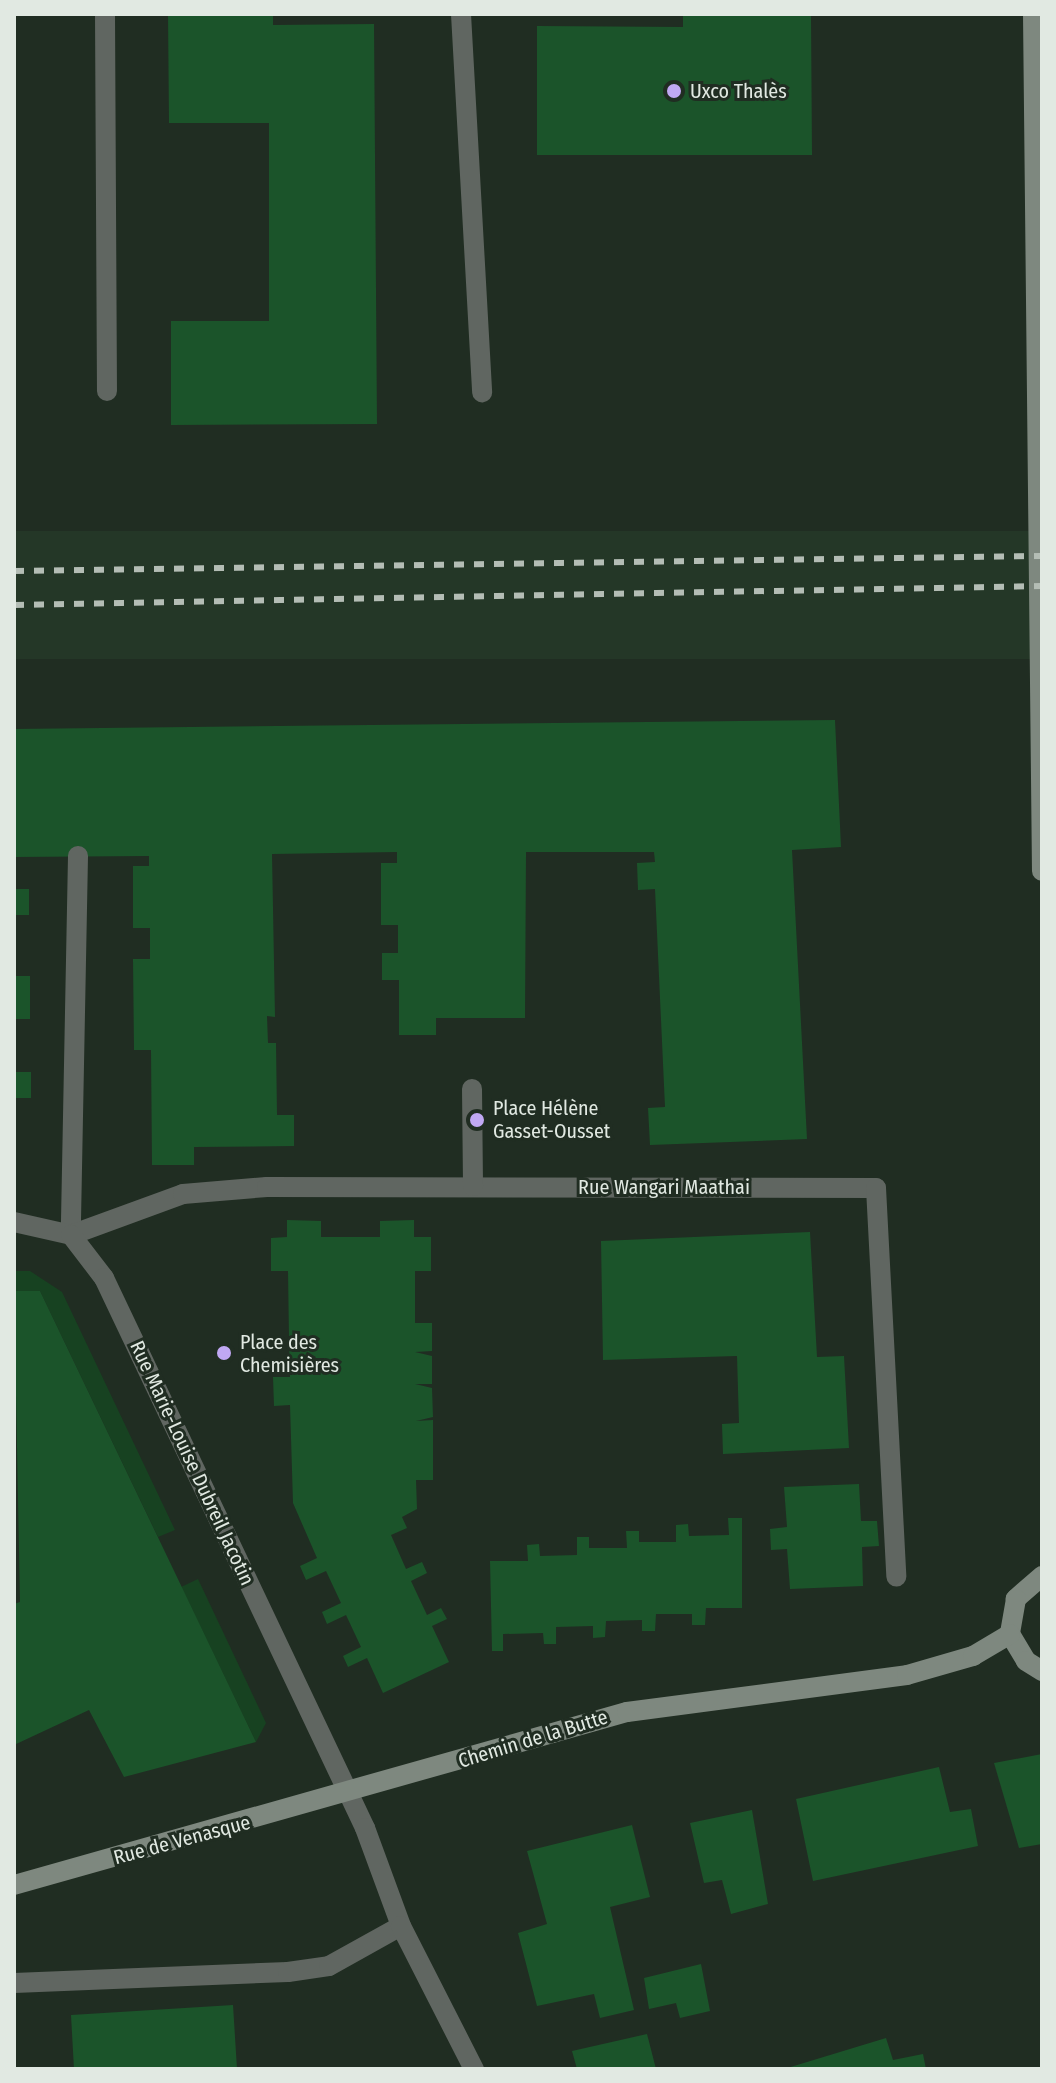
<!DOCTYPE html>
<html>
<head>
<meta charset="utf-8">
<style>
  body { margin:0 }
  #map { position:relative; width:1056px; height:2083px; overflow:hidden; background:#202d22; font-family:"Fira Sans Condensed",sans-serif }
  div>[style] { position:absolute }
  .built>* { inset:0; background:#243727; transform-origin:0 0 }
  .green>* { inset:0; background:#174221 }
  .building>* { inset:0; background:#1b542a; transform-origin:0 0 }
  .lane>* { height:20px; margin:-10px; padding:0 10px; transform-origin:10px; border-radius:10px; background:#606661 }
  .street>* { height:20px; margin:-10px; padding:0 10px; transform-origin:10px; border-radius:10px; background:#606661 }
  .secondary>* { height:20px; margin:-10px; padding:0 10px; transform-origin:10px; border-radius:10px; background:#7e887f }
  .rail>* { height:6px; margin-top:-3px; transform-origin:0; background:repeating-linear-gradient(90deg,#b4bdb5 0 10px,transparent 0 20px) }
  .dots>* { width:22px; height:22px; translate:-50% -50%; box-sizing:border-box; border:4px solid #202d22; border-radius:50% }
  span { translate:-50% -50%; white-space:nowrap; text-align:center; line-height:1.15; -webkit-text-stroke:6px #202d22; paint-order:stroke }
  .poi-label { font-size:20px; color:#e1e9e2 }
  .left { translate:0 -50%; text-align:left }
  .street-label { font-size:20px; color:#e1e9e2 }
  .frame { position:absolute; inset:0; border:16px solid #e1e9e2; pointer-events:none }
</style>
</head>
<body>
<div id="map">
  <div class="built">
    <i style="left:1042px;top:531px;width:128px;height:1028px;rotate:90deg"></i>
  </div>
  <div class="green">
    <i style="clip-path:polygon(14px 1271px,30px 1271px,62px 1292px,175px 1530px,158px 1537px,40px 1291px,14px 1291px)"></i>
    <i style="clip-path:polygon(198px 1579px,266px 1723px,256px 1742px,181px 1587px)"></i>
  </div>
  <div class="building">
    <i style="clip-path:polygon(168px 14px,273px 14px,273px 25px,374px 24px,377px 424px,171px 425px,171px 321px,269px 321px,269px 123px,169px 123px)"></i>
    <i style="clip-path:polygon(683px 14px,811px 14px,812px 155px,537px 155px,537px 26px,683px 27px)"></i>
    <i style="clip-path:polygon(835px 720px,841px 847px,792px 850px,807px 1139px,650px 1145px,648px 1108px,665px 1107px,655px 889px,638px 890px,637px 863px,655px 862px,654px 852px,526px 852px,525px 1018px,436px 1018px,436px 1035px,399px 1035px,399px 980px,382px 980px,382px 953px,398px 953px,398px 925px,381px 925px,381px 863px,397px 863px,397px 852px,272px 854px,275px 1017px,267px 1016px,268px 1043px,276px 1043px,277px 1115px,294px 1115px,294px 1146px,194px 1147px,194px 1165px,152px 1165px,151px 1050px,134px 1050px,133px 959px,150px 959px,150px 928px,133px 928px,133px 866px,149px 866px,149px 856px,14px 857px,14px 729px)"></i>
    <i style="left:14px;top:889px;width:15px;height:26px"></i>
    <i style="left:14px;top:976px;width:16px;height:43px"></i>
    <i style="left:14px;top:1072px;width:17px;height:26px"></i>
    <i style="clip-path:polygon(287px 1220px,321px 1221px,321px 1237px,380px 1237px,380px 1221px,414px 1220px,414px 1237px,431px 1237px,431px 1271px,415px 1271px,415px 1323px,432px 1323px,432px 1351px,415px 1352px,432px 1356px,432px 1384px,415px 1384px,432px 1388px,433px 1417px,416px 1421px,433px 1420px,433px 1480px,416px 1480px,417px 1509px,402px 1517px,407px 1528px,391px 1535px,406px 1569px,422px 1562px,427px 1573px,411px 1581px,427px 1615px,441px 1608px,447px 1619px,432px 1626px,449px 1662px,383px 1693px,367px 1658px,348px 1667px,343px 1656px,361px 1647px,346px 1615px,327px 1624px,322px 1612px,341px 1603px,326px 1571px,306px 1580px,300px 1566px,317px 1558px,293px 1503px,290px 1405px,274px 1406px,273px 1377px,290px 1377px,289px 1339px,288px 1271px,271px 1271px,271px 1238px,287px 1237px)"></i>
    <i style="clip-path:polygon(810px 1232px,817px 1357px,844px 1356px,849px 1448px,723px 1454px,722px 1424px,739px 1423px,737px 1356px,603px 1360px,601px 1241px)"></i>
    <i style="clip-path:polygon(14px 1291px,40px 1291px,256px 1742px,124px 1777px,89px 1710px,14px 1745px,14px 1604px,20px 1602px)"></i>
    <i style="clip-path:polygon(859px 1484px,861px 1521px,877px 1521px,879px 1546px,862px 1547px,863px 1586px,790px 1589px,787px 1549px,771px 1550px,770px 1529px,787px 1527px,784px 1487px)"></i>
    <i style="clip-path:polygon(728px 1518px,742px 1518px,742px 1608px,706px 1608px,705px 1625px,692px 1625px,692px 1614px,656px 1614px,655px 1631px,642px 1631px,642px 1620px,606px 1621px,605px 1637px,593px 1638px,593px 1626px,556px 1627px,556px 1644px,544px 1644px,543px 1633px,503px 1634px,503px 1651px,492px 1651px,490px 1561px,528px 1561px,527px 1545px,539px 1544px,540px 1556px,577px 1555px,577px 1537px,589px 1537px,589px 1548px,627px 1548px,626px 1531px,639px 1531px,639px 1542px,676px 1542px,676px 1525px,688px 1524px,689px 1536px,729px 1535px)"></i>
    <i style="clip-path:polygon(1042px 1754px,1042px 1844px,1019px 1848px,994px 1763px)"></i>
    <i style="clip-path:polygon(939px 1767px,950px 1812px,971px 1809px,978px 1846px,813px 1881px,796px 1799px)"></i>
    <i style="clip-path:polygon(752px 1810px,768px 1904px,731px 1914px,722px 1880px,704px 1883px,690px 1823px)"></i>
    <i style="clip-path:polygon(632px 1825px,650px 1897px,610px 1907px,634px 2010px,600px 2018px,594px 1994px,537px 2006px,518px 1933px,547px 1924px,527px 1851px)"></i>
    <i style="clip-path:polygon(701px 1964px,710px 2011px,680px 2018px,676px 2003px,649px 2009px,644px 1978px)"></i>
    <i style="clip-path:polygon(233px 2005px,237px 2069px,74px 2069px,71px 2015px)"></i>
    <i style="clip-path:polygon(647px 2034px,656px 2069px,577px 2069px,572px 2051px)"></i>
    <i style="clip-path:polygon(886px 2038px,893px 2060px,923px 2054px,926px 2069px,784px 2069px)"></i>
  </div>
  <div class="lane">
    <i style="left:105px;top:14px;width:377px;rotate:89.7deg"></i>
    <i style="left:461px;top:14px;width:379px;rotate:86.8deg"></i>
    <i style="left:14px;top:1983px;width:274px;rotate:-2.3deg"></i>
    <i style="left:288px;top:1972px;width:41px;rotate:-8.3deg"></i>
    <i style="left:329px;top:1966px;width:82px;rotate:-29.1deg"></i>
  </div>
  <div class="street">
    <i style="left:78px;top:856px;width:379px;rotate:91.1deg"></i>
    <i style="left:71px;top:1235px;width:119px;rotate:-20.1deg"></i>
    <i style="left:183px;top:1194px;width:84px;rotate:-4.8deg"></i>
    <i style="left:267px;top:1187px;width:609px;rotate:0.09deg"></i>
    <i style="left:876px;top:1188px;width:389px;rotate:87deg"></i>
    <i style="left:472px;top:1089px;width:97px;rotate:89.4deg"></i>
    <i style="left:14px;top:1222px;width:58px;rotate:12.8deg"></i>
    <i style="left:71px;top:1235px;width:54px;rotate:52.5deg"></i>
    <i style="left:104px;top:1278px;width:609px;rotate:64.61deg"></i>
    <i style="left:365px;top:1828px;width:104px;rotate:69.8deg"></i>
    <i style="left:401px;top:1926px;width:161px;rotate:63deg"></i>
  </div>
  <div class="secondary">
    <i style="left:1033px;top:14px;width:857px;rotate:89.4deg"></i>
    <i style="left:1042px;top:1576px;width:35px;rotate:139deg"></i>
    <i style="left:1016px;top:1599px;width:36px;rotate:100deg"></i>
    <i style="left:1010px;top:1634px;width:31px;rotate:59deg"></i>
    <i style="left:1026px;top:1661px;width:19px;rotate:32deg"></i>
    <i style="left:14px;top:1885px;width:637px;rotate:-15.76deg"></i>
    <i style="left:627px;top:1712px;width:282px;rotate:-7.5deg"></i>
    <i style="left:907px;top:1675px;width:69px;rotate:-16.1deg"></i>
    <i style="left:973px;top:1656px;width:43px;rotate:-30.7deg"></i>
  </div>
  <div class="rail">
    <i style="left:14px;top:571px;width:1028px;rotate:-0.84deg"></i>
    <i style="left:14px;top:605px;width:1028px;rotate:-1.06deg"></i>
  </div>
  <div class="dots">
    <i style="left:674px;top:91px;background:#c0a8f3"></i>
    <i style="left:477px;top:1120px;background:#c0a8f3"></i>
    <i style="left:224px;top:1353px;background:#c0a8f3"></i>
  </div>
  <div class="poi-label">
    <span class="left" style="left:690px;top:91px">Uxco Thalès</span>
    <span class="left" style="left:493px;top:1120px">Place Hélène<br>Gasset-Ousset</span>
    <span class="left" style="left:240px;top:1354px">Place des<br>Chemisières</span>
  </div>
  <div class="street-label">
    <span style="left:664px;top:1187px">Rue Wangari Maathai</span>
    <span style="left:192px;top:1463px;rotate:65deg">Rue Marie-Louise Dubreil Jacotin</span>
    <span style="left:533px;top:1739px;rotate:-17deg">Chemin de la Butte</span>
    <span style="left:182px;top:1840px;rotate:-15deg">Rue de Venasque</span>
  </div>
  <div class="frame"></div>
</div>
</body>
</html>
